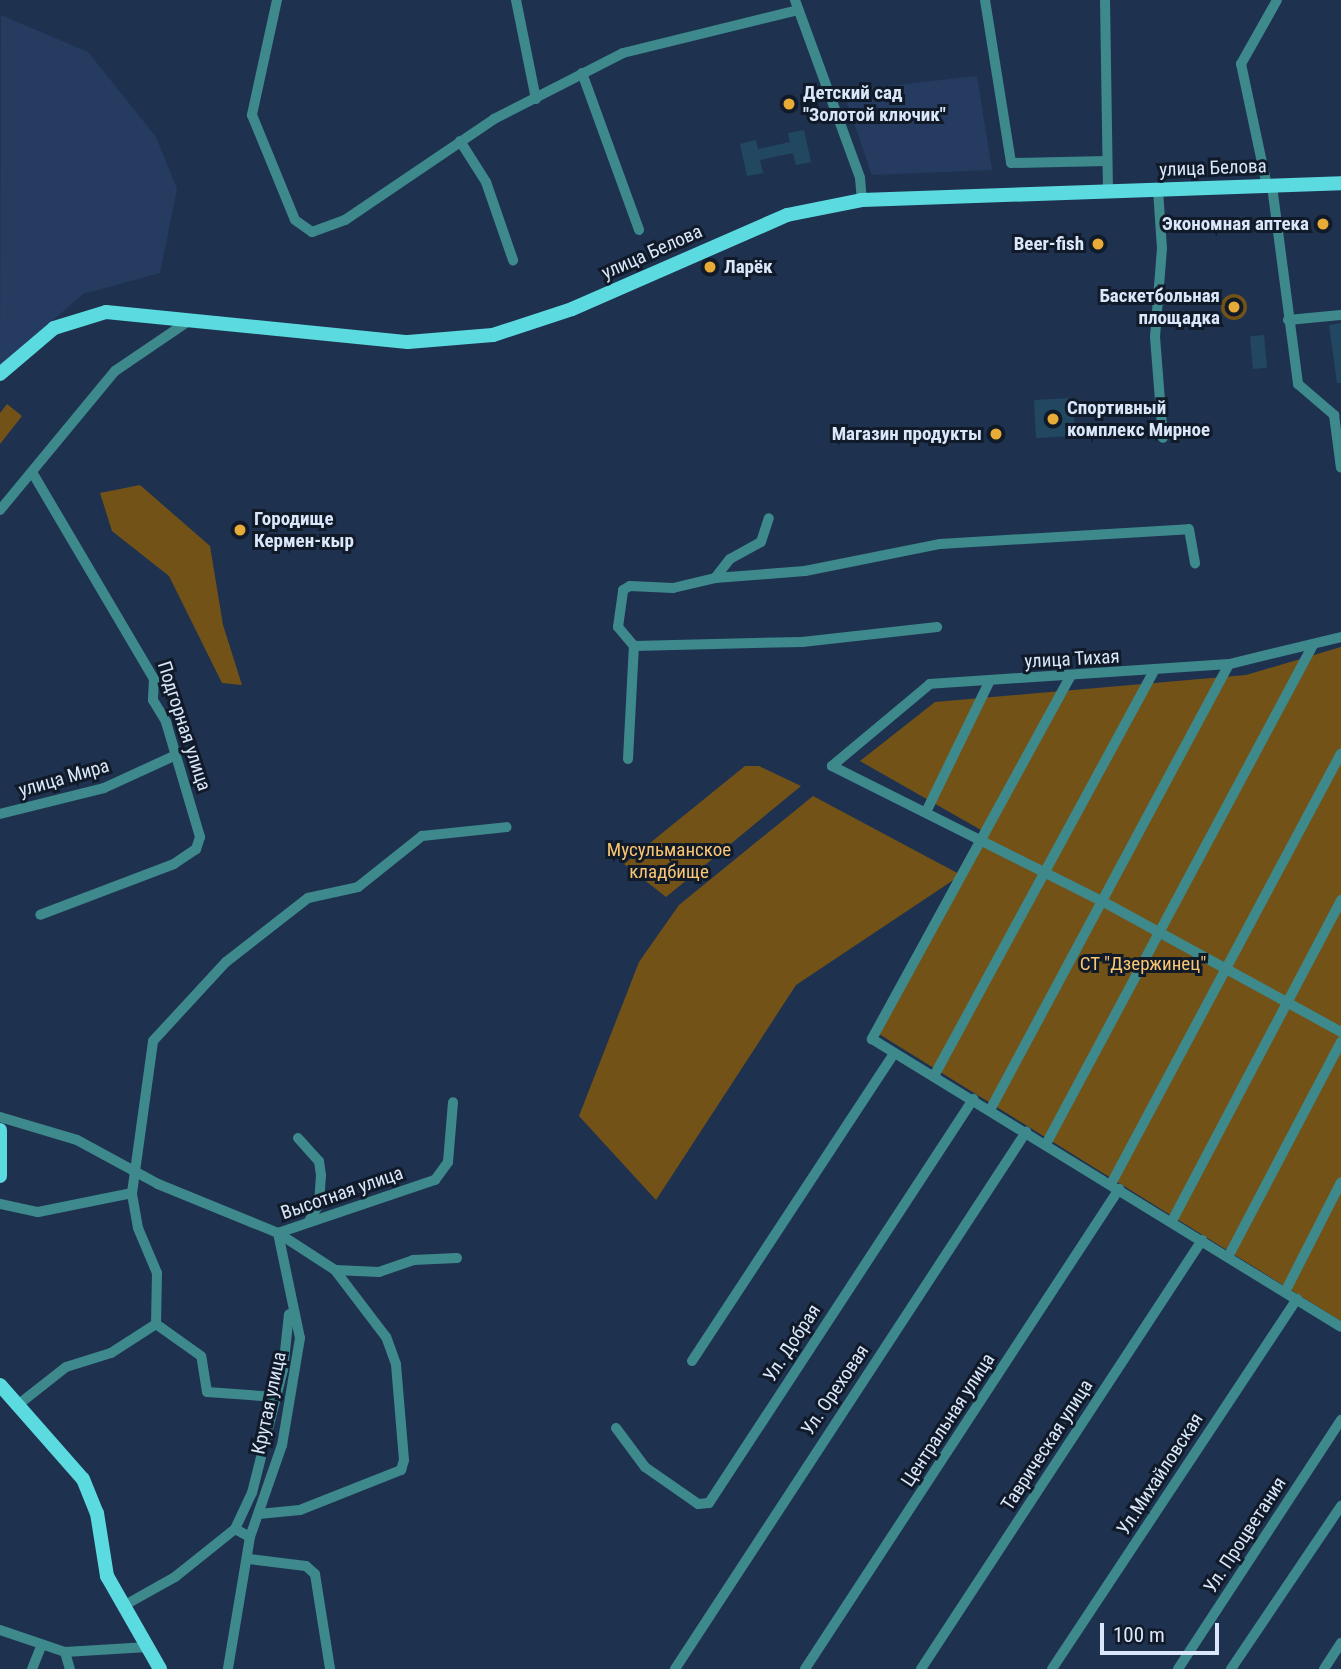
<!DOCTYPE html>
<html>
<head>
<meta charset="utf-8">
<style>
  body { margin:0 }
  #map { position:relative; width:1341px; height:1669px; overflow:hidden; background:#1e3250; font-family:"Roboto Condensed",sans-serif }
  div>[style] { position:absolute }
  .built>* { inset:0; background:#253c60 }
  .green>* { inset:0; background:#725217 }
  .round { border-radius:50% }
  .building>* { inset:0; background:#214860; transform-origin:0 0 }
  .minor>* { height:10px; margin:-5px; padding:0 5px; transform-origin:5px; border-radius:5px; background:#3e898c }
  .major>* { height:14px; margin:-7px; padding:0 7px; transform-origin:7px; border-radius:7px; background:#5bdbdf }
  .dots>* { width:19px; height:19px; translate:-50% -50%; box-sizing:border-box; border:4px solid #111a28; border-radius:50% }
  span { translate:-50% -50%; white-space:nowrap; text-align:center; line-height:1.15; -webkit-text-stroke:6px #111a28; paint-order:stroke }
  .poi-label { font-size:19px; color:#dae7fb; font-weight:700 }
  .left { translate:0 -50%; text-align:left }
  .right { translate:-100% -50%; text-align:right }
  .street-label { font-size:19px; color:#dae7fb }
  .park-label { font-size:19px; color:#fac673 }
  .scale { position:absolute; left:1100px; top:1623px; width:119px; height:32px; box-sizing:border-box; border:4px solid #dae7fb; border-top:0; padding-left:9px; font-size:21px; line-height:24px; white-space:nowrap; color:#dae7fb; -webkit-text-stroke:5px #111a28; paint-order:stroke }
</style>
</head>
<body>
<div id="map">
  <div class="built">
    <i style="clip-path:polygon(1px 15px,88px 52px,156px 137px,177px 189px,160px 273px,83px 294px,0 366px)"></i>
    <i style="clip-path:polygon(977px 76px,992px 170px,872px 175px,843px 91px)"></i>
  </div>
  <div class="green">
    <i class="round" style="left:1221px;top:294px;width:26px;height:26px"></i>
    <i style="clip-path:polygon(7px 404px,22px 416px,0 444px,0 413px)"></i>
    <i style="clip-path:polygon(140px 485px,210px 546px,223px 625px,242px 685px,222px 683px,169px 576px,112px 531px,100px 493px)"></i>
    <i style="clip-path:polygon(1341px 647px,1341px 1321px,879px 1034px,988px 834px,860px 761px,935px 702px,1246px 675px)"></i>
    <i style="clip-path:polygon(745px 766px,759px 766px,801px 786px,666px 897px,624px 864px)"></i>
    <i style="clip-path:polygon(813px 796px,961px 875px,796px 985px,656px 1200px,579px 1116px,639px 962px,679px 905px)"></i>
  </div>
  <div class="building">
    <i style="clip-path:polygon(804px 130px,811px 162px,796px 165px,793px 153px,760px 160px,763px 173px,747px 176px,740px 144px,756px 140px,758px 149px,790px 142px,788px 133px)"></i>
    <i style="clip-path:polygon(1341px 323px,1341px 383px,1337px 383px,1329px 325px)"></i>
    <i style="left:1264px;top:335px;width:33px;height:14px;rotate:85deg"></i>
    <i style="left:1073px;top:398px;width:38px;height:39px;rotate:87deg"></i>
  </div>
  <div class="minor">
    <i style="left:277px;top:0;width:118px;rotate:102.3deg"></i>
    <i style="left:252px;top:115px;width:113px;rotate:67.7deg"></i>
    <i style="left:295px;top:220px;width:21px;rotate:35deg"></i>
    <i style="left:312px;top:232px;width:35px;rotate:-20deg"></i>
    <i style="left:345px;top:220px;width:180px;rotate:-34.1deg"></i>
    <i style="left:494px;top:119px;width:145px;rotate:-27.1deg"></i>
    <i style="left:623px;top:53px;width:180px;rotate:-13.8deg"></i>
    <i style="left:516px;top:0;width:101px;rotate:78.6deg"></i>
    <i style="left:795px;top:0;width:189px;rotate:69.9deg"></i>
    <i style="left:860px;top:178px;width:22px;rotate:85deg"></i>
    <i style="left:985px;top:0;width:165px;rotate:80.9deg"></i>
    <i style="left:1011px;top:163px;width:96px;rotate:-1.2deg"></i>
    <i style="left:1105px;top:0;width:191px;rotate:89.1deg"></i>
    <i style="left:582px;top:73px;width:167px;rotate:70deg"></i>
    <i style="left:460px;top:141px;width:49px;rotate:57.6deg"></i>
    <i style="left:486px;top:182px;width:83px;rotate:70.9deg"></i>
    <i style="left:1267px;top:186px;width:125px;rotate:-102deg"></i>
    <i style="left:1241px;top:64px;width:73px;rotate:-60.6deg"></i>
    <i style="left:1272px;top:186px;width:200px;rotate:82.5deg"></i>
    <i style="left:1298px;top:384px;width:48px;rotate:40.7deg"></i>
    <i style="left:1334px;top:415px;width:53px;rotate:82.5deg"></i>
    <i style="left:1158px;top:190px;width:58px;rotate:86.1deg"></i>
    <i style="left:1162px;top:248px;width:89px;rotate:94.5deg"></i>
    <i style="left:1155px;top:337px;width:101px;rotate:85.5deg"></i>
    <i style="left:1288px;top:320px;width:53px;rotate:-5.4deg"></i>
    <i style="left:32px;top:472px;width:240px;rotate:59.5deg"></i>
    <i style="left:154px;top:679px;width:21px;rotate:93deg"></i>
    <i style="left:153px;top:700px;width:26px;rotate:59deg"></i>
    <i style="left:166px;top:722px;width:120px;rotate:73.5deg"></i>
    <i style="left:200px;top:837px;width:13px;rotate:108deg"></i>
    <i style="left:196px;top:849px;width:27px;rotate:146deg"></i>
    <i style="left:174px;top:864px;width:143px;rotate:159.2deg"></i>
    <i style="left:0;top:510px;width:180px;rotate:-50.4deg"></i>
    <i style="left:115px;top:371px;width:91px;rotate:-34.2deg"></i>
    <i style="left:715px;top:578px;width:90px;rotate:-4.4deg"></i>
    <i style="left:805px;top:571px;width:138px;rotate:-11.3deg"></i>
    <i style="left:940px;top:544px;width:249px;rotate:-3.4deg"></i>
    <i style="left:1189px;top:529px;width:35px;rotate:80deg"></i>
    <i style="left:1341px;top:637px;width:115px;rotate:166.4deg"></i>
    <i style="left:1229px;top:664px;width:300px;rotate:176.2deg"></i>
    <i style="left:930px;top:684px;width:128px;rotate:140.1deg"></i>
    <i style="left:832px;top:766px;width:302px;rotate:26.6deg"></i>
    <i style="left:1102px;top:901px;width:273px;rotate:28.7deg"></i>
    <i style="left:634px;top:646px;width:168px;rotate:-1.4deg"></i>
    <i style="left:802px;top:642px;width:136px;rotate:-6.3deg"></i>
    <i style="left:1070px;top:677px;width:413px;rotate:118.7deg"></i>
    <i style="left:872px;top:1039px;width:550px;rotate:31.55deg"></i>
    <i style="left:628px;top:759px;width:113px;rotate:-87deg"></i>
    <i style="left:634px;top:646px;width:25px;rotate:-130deg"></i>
    <i style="left:618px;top:627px;width:37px;rotate:-82deg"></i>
    <i style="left:623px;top:590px;width:8px;rotate:-30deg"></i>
    <i style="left:630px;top:586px;width:43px;rotate:2.7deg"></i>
    <i style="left:673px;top:588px;width:43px;rotate:-13.4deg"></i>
    <i style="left:715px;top:578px;width:24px;rotate:-52deg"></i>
    <i style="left:730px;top:559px;width:35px;rotate:-29deg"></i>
    <i style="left:761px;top:542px;width:25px;rotate:-72deg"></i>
    <i style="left:926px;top:812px;width:144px;rotate:-64.1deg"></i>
    <i style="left:0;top:814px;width:107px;rotate:-14deg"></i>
    <i style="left:104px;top:788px;width:79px;rotate:-24.6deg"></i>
    <i style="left:934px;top:1076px;width:460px;rotate:-61.5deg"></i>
    <i style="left:990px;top:1110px;width:506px;rotate:-61.81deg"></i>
    <i style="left:0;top:1117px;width:80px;rotate:16.6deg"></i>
    <i style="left:77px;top:1140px;width:92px;rotate:28.5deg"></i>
    <i style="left:158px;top:1184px;width:130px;rotate:22.2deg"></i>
    <i style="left:278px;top:1233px;width:107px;rotate:78.2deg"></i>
    <i style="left:300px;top:1338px;width:109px;rotate:99.5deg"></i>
    <i style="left:282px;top:1445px;width:97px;rotate:109.2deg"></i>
    <i style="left:250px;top:1537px;width:134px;rotate:99.5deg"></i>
    <i style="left:298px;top:1138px;width:31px;rotate:48deg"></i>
    <i style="left:319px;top:1161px;width:14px;rotate:82deg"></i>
    <i style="left:321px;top:1175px;width:29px;rotate:94deg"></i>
    <i style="left:319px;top:1204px;width:20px;rotate:120deg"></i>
    <i style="left:1046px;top:1144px;width:566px;rotate:-61.85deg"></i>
    <i style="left:1111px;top:1184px;width:488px;rotate:-61.9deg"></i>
    <i style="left:0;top:1204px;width:39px;rotate:12deg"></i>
    <i style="left:38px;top:1212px;width:96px;rotate:-11.4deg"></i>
    <i style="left:1172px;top:1221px;width:363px;rotate:-62.2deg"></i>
    <i style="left:278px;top:1233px;width:166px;rotate:-18.7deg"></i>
    <i style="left:435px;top:1180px;width:22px;rotate:-54deg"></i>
    <i style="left:448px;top:1162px;width:60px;rotate:-85.2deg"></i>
    <i style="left:1228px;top:1257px;width:243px;rotate:-62.3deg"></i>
    <i style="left:335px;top:1270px;width:44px;rotate:2.6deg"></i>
    <i style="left:379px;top:1272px;width:36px;rotate:-19deg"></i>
    <i style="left:413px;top:1260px;width:44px;rotate:-2.6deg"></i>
    <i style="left:1285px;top:1292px;width:123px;rotate:-63deg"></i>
    <i style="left:692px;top:1361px;width:367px;rotate:-56.7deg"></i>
    <i style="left:276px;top:1397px;width:69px;rotate:-175.9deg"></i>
    <i style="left:207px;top:1392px;width:36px;rotate:-99deg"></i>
    <i style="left:201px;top:1356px;width:55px;rotate:-144.6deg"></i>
    <i style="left:156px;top:1324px;width:51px;rotate:-88.9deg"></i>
    <i style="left:157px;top:1273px;width:49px;rotate:-112.9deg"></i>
    <i style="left:138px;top:1228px;width:36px;rotate:-100deg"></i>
    <i style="left:132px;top:1193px;width:153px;rotate:-82.1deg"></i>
    <i style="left:153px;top:1041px;width:108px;rotate:-47.3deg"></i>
    <i style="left:226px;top:962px;width:104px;rotate:-38deg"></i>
    <i style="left:308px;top:898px;width:51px;rotate:-12.4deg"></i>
    <i style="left:358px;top:887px;width:82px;rotate:-38.6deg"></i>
    <i style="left:422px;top:836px;width:85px;rotate:-6deg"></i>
    <i style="left:19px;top:1404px;width:60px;rotate:-38.2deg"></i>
    <i style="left:66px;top:1367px;width:47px;rotate:-17.3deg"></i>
    <i style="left:111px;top:1353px;width:54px;rotate:-32.8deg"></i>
    <i style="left:616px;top:1428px;width:49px;rotate:53.4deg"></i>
    <i style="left:645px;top:1467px;width:65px;rotate:34.9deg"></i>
    <i style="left:698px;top:1504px;width:11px;rotate:-5deg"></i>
    <i style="left:709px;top:1503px;width:483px;rotate:-56.8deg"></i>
    <i style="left:259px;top:1514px;width:41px;rotate:-5.6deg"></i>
    <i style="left:300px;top:1510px;width:109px;rotate:-21.6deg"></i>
    <i style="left:401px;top:1470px;width:10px;rotate:-73deg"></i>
    <i style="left:404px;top:1460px;width:96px;rotate:-94.8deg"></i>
    <i style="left:396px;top:1364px;width:29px;rotate:-110deg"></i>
    <i style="left:386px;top:1337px;width:84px;rotate:-127.3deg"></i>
    <i style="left:335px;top:1270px;width:68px;rotate:-147deg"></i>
    <i style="left:235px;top:1529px;width:40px;rotate:-65deg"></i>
    <i style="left:252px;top:1493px;width:127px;rotate:-75.9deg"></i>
    <i style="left:283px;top:1370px;width:56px;rotate:-83.9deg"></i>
    <i style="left:249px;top:1559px;width:57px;rotate:7deg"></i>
    <i style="left:306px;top:1566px;width:12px;rotate:42deg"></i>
    <i style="left:315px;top:1574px;width:96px;rotate:81deg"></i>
    <i style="left:125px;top:1605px;width:57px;rotate:-29.2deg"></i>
    <i style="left:175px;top:1577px;width:77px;rotate:-38.7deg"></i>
    <i style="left:235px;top:1529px;width:17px;rotate:28deg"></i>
    <i style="left:0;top:1630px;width:69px;rotate:18.7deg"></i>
    <i style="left:65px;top:1652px;width:83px;rotate:-3.4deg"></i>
    <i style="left:65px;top:1652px;width:18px;rotate:74deg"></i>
    <i style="left:32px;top:1669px;width:24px;rotate:-68deg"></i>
    <i style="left:675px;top:1669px;width:642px;rotate:-56.83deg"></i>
    <i style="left:805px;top:1669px;width:574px;rotate:-56.81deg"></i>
    <i style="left:921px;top:1669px;width:513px;rotate:-56.77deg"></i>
    <i style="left:1052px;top:1669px;width:444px;rotate:-56.5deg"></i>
    <i style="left:1178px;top:1669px;width:298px;rotate:-56.8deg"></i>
    <i style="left:1231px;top:1669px;width:197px;rotate:-56deg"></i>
    <i style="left:1324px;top:1669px;width:31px;rotate:-57deg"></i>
  </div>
  <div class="major">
    <i style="left:0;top:374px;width:71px;rotate:-40.4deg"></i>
    <i style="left:54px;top:328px;width:54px;rotate:-17.1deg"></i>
    <i style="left:106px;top:312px;width:303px;rotate:5.7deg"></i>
    <i style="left:408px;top:342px;width:85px;rotate:-4.7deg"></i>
    <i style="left:493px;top:335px;width:83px;rotate:-18.2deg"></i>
    <i style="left:572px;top:309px;width:235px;rotate:-23.6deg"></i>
    <i style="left:787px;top:215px;width:76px;rotate:-11.3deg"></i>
    <i style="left:862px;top:200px;width:479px;rotate:-2deg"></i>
    <i style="left:0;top:1130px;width:46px;rotate:90deg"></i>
    <i style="left:0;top:1385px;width:125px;rotate:48.6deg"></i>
    <i style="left:83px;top:1479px;width:37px;rotate:68deg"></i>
    <i style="left:97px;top:1513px;width:64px;rotate:81deg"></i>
    <i style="left:107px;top:1576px;width:107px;rotate:60.3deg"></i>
  </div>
  <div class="dots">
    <i style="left:789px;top:104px;background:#e9ab38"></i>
    <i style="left:1323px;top:224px;background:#e9ab38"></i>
    <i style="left:1098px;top:244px;background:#e9ab38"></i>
    <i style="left:710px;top:267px;background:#e9ab38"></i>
    <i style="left:1234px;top:307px;background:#e9ab38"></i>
    <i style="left:1053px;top:419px;background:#e9ab38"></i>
    <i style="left:996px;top:434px;background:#e9ab38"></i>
    <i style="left:240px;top:530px;background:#e9ab38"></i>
  </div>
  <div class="poi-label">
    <span class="left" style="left:803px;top:104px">Детский сад<br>"Золотой ключик"</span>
    <span class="right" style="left:1309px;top:224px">Экономная аптека</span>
    <span class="right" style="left:1084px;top:244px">Beer-fish</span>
    <span class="left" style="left:724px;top:267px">Ларёк</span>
    <span class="right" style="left:1220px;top:307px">Баскетбольная<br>площадка</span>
    <span class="left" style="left:1067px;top:419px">Спортивный<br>комплекс Мирное</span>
    <span class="right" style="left:982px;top:434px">Магазин продукты</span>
    <span class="left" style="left:254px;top:530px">Городище<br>Кермен-кыр</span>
  </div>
  <div class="street-label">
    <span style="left:1213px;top:168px;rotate:-2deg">улица Белова</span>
    <span style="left:652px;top:252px;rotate:-24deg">улица Белова</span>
    <span style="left:1072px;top:659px;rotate:-3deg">улица Тихая</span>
    <span style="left:184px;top:726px;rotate:72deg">Подгорная улица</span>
    <span style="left:64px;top:778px;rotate:-16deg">улица Мира</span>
    <span style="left:342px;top:1193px;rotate:-19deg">Высотная улица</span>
    <span style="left:792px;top:1343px;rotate:-57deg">Ул. Добрая</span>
    <span style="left:835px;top:1390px;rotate:-56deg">Ул. Ореховая</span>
    <span style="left:269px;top:1403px;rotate:-78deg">Крутая улица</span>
    <span style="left:948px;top:1420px;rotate:-57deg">Центральная улица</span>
    <span style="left:1047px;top:1445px;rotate:-57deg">Таврическая улица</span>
    <span style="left:1160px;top:1474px;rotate:-57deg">Ул.Михайловская</span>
    <span style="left:1245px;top:1535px;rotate:-57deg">Ул. Процветания</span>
  </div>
  <div class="park-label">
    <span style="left:669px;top:861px">Мусульманское<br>кладбище</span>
    <span style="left:1143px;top:964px">СТ "Дзержинец"</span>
  </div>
  <div class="scale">100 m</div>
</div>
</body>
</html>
